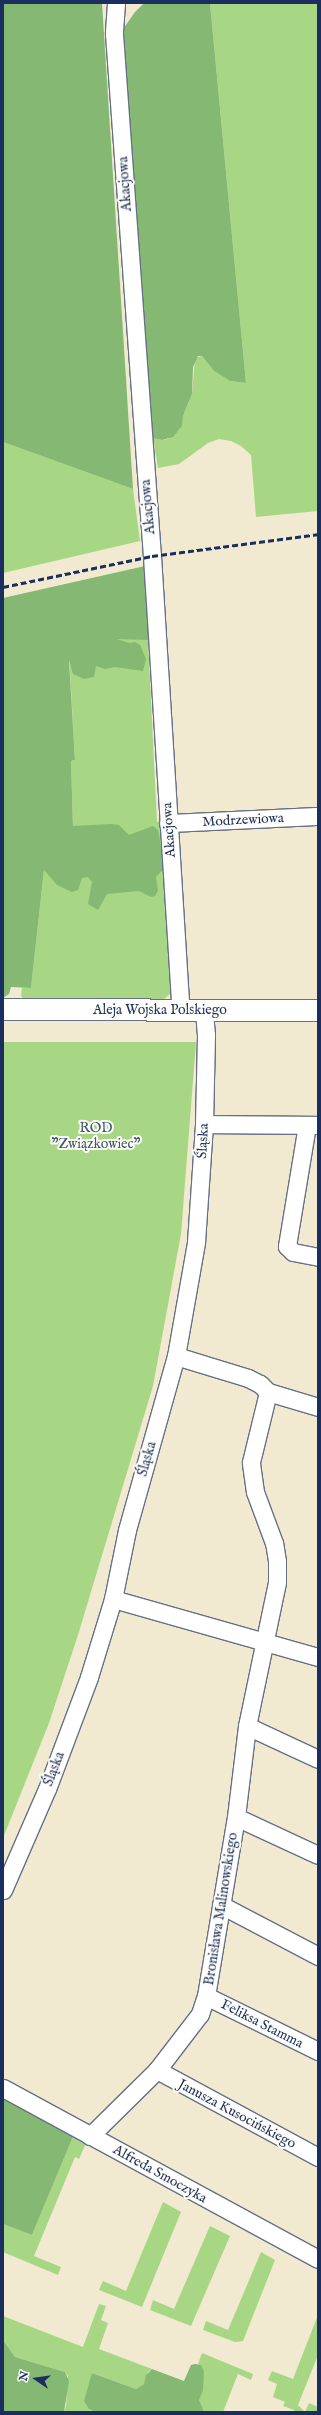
<!DOCTYPE html>
<html>
<head>
<meta charset="utf-8">
<style>
  body { margin:0 }
  #map { position:relative; width:321px; height:2415px; overflow:hidden; background:#f1e9d0; font-family:"IM FELL English",serif }
  div>[style] { position:absolute }
  .green>* { inset:0; background:#a7d785 }
  .forest>* { inset:0; background:#85b872 }
  .roads { filter:drop-shadow(1px 0 #667086) drop-shadow(-1px 0 #667086) drop-shadow(0 1px #667086) drop-shadow(0 -1px #667086) }
  .minor>* { height:17px; margin:-8.5px; padding:0 8.5px; transform-origin:8.5px; border-radius:8.5px; background:#fff }
  .tertiary>* { height:21px; margin:-10.5px; padding:0 10.5px; transform-origin:10.5px; border-radius:10.5px; background:#fff }
  .rail>* { height:3px; margin-top:-1.5px; transform-origin:0; background:repeating-linear-gradient(90deg,#1b2f5e 0 6px,transparent 0 9px) }
  span { translate:-50% -50%; white-space:nowrap; text-align:center; line-height:1.15; -webkit-text-stroke:4px #fdfcf7; paint-order:stroke }
  .street-label { font-size:14px; color:#1b2f5e }
  .park-label { font-size:14px; color:#3e5968 }
  .frame { position:absolute; inset:0; border:4px solid #1b2f5e; pointer-events:none }
  .north { position:absolute; left:16px; top:2359px; width:40px; height:40px; -webkit-text-stroke:3px #fdfcf7; paint-order:stroke; rotate:283deg; font-size:11px; font-weight:700; line-height:16px; text-align:center; color:#1b2f5e }
  .north::after { content:''; display:block; margin:auto; width:14px; height:18px; background:#1b2f5e; clip-path:polygon(50% 0,100% 100%,50% 72%,0 100%) }
</style>
</head>
<body>
<div id="map">
  <div class="green">
    <i style="clip-path:polygon(210px 3px,318px 3px,318px 511px,256px 517px,251px 455px,241px 446px,231px 441px,219px 439px,208px 443px,179px 464px,158px 468px,153px 438px,162px 440px,168px 439px,180px 429px,183px 416px,192px 394px,195px 358px,202px 356px,214px 371px,230px 381px,246px 383px)"></i>
    <i style="clip-path:polygon(3px 442px,133px 489px,140px 541px,3px 573px)"></i>
    <i style="clip-path:polygon(68px 636px,148px 639px,157px 822px,162px 822px,173px 991px,162px 1001px,27px 1002px,21px 996px,22px 988px,31px 988px,44px 870px,73px 826px,71px 761px,75px 760px)"></i>
    <i style="clip-path:polygon(3px 1042px,196px 1042px,181px 1234px,153px 1386px,78px 1635px,49px 1723px,3px 1838px)"></i>
    <i style="clip-path:polygon(73px 2136px,86px 2143px,79px 2159px,75px 2157px,34px 2256px,61px 2267px,58px 2275px,3px 2252px,3px 2224px,32px 2235px)"></i>
    <i style="clip-path:polygon(163px 2202px,181px 2212px,142px 2307px,99px 2290px,103px 2281px,126px 2291px)"></i>
    <i style="clip-path:polygon(210px 2226px,230px 2236px,191px 2326px,150px 2310px,153px 2300px,174px 2309px)"></i>
    <i style="clip-path:polygon(261px 2252px,275px 2260px,243px 2341px,235px 2342px,203px 2330px,206px 2321px,228px 2330px)"></i>
    <i style="clip-path:polygon(99px 2304px,106px 2306px,101px 2320px,108px 2323px,99px 2349px,152px 2369px,148px 2372px,144px 2384px,136px 2389px,92px 2373px,89px 2409px,95px 2412px,64px 2412px,66px 2406px,68px 2376px,65px 2372px,15px 2357px,3px 2340px,3px 2316px,83px 2347px)"></i>
    <i style="clip-path:polygon(318px 2315px,318px 2355px,298px 2405px,305px 2412px,309px 2403px,318px 2407px,318px 2412px,294px 2412px,294px 2410px,283px 2406px,285px 2402px,273px 2397px,277px 2384px,268px 2380px,272px 2371px,293px 2379px)"></i>
    <i style="clip-path:polygon(202px 2353px,253px 2374px,251px 2380px,238px 2374px,223px 2412px,204px 2412px,201px 2408px,199px 2400px,204px 2371px,198px 2364px)"></i>
  </div>
  <div class="forest">
    <i style="clip-path:polygon(3px 3px,102px 3px,133px 489px,3px 442px)"></i>
    <i style="clip-path:polygon(144px 3px,210px 3px,246px 383px,230px 381px,214px 371px,202px 356px,198px 356px,193px 367px,192px 394px,183px 416px,182px 426px,173px 437px,162px 440px,153px 438px,121px 32px,135px 12px)"></i>
    <i style="clip-path:polygon(145px 566px,151px 640px,116px 639px,130px 643px,135px 642px,140px 645px,146px 659px,143px 671px,115px 667px,105px 669px,96px 666px,94px 677px,84px 679px,73px 674px,69px 660px,75px 760px,71px 761px,73px 826px,111px 824px,119px 825px,129px 835px,153px 826px,158px 830px,165px 867px,156px 877px,158px 891px,155px 896px,151px 897px,139px 891px,107px 894px,98px 910px,88px 904px,92px 882px,88px 877px,82px 878px,78px 890px,72px 892px,57px 885px,44px 870px,31px 988px,11px 987px,9px 994px,3px 998px,3px 598px)"></i>
    <i style="clip-path:polygon(3px 2096px,74px 2134px,32px 2235px,3px 2224px)"></i>
    <i style="clip-path:polygon(3px 2340px,15px 2357px,65px 2372px,69px 2381px,64px 2412px,3px 2412px)"></i>
    <i style="clip-path:polygon(195px 2364px,201px 2365px,204px 2371px,203px 2390px,199px 2400px,204px 2412px,95px 2412px,89px 2409px,84px 2401px,92px 2373px,136px 2389px,144px 2384px,146px 2375px,152px 2369px,184px 2381px,191px 2365px)"></i>
  </div>
  <div class="roads">
    <div class="minor">
      <i style="left:116px;top:3px;width:31px;rotate:94deg"></i>
      <i style="left:114px;top:34px;width:523px;rotate:85.84deg"></i>
      <i style="left:152px;top:556px;width:456px;rotate:86.4deg"></i>
      <i style="left:168px;top:823px;width:150px;rotate:-2.7deg"></i>
      <i style="left:204px;top:1124px;width:114px;rotate:0.5deg"></i>
      <i style="left:307px;top:1125px;width:123px;rotate:99.4deg"></i>
      <i style="left:287px;top:1246px;width:8px;rotate:45deg"></i>
      <i style="left:293px;top:1252px;width:25px;rotate:11deg"></i>
      <i style="left:176px;top:1356px;width:75px;rotate:17deg"></i>
      <i style="left:248px;top:1378px;width:13px;rotate:27deg"></i>
      <i style="left:260px;top:1384px;width:11px;rotate:45deg"></i>
      <i style="left:268px;top:1392px;width:52px;rotate:16.7deg"></i>
      <i style="left:113px;top:1599px;width:213px;rotate:15.8deg"></i>
      <i style="left:247px;top:1726px;width:78px;rotate:24.9deg"></i>
      <i style="left:236px;top:1817px;width:90px;rotate:24.9deg"></i>
      <i style="left:3px;top:1890px;width:110px;rotate:-66.5deg"></i>
      <i style="left:47px;top:1789px;width:120px;rotate:-69.4deg"></i>
      <i style="left:89px;top:1677px;width:82px;rotate:-72.9deg"></i>
      <i style="left:113px;top:1599px;width:70px;rotate:-78.5deg"></i>
      <i style="left:127px;top:1530px;width:181px;rotate:-74.3deg"></i>
      <i style="left:176px;top:1356px;width:116px;rotate:-80deg"></i>
      <i style="left:196px;top:1242px;width:118px;rotate:-86.1deg"></i>
      <i style="left:204px;top:1124px;width:89px;rotate:-88.7deg"></i>
      <i style="left:206px;top:1035px;width:25px;rotate:-95deg"></i>
      <i style="left:221px;top:1905px;width:110px;rotate:27.7deg"></i>
      <i style="left:206px;top:1996px;width:125px;rotate:26.2deg"></i>
      <i style="left:157px;top:2070px;width:183px;rotate:28.4deg"></i>
      <i style="left:3px;top:2088px;width:358px;rotate:28.5deg"></i>
      <i style="left:90px;top:2136px;width:94px;rotate:-44.6deg"></i>
      <i style="left:157px;top:2070px;width:71px;rotate:-52.5deg"></i>
      <i style="left:200px;top:2014px;width:19px;rotate:-72deg"></i>
      <i style="left:206px;top:1996px;width:181px;rotate:-80.5deg"></i>
      <i style="left:236px;top:1817px;width:92px;rotate:-83.1deg"></i>
      <i style="left:247px;top:1726px;width:147px;rotate:-78.2deg"></i>
      <i style="left:277px;top:1582px;width:21px;rotate:-90deg"></i>
      <i style="left:277px;top:1561px;width:18px;rotate:-99deg"></i>
      <i style="left:274px;top:1543px;width:54px;rotate:-110.4deg"></i>
      <i style="left:255px;top:1492px;width:30px;rotate:-98deg"></i>
      <i style="left:251px;top:1462px;width:72px;rotate:-76.3deg"></i>
    </div>
    <div class="tertiary">
      <i style="left:3px;top:1009px;width:315px;rotate:0.2deg"></i>
    </div>
  </div>
  <div class="rail">
    <i style="left:3px;top:587px;width:152px;rotate:-11.8deg"></i>
    <i style="left:152px;top:556px;width:167px;rotate:-7.5deg"></i>
  </div>
  <div class="street-label">
    <span style="left:125px;top:184px;rotate:-94deg">Akacjowa</span>
    <span style="left:148px;top:507px;rotate:-95deg">Akacjowa</span>
    <span style="left:243px;top:820px;rotate:-3deg">Modrzewiowa</span>
    <span style="left:169px;top:830px;rotate:-94deg">Akacjowa</span>
    <span style="left:160px;top:1010px">Aleja Wojska Polskiego</span>
    <span style="left:203px;top:1141px;rotate:-87deg">Śląska</span>
    <span style="left:147px;top:1459px;rotate:-74deg">Śląska</span>
    <span style="left:54px;top:1769px;rotate:-69deg">Śląska</span>
    <span style="left:221px;top:1909px;rotate:-81deg">Bronisława Malinowskiego</span>
    <span style="left:262px;top:2024px;rotate:27deg">Feliksa Stamma</span>
    <span style="left:237px;top:2114px;rotate:28deg">Janusza Kusocińskiego</span>
    <span style="left:160px;top:2174px;rotate:29deg">Alfreda Smoczyka</span>
  </div>
  <div class="park-label">
    <span style="left:96px;top:1136px">ROD<br>"Związkowiec"</span>
  </div>
  <div class="frame"></div>
  <div class="north">N</div>
</div>
</body>
</html>
